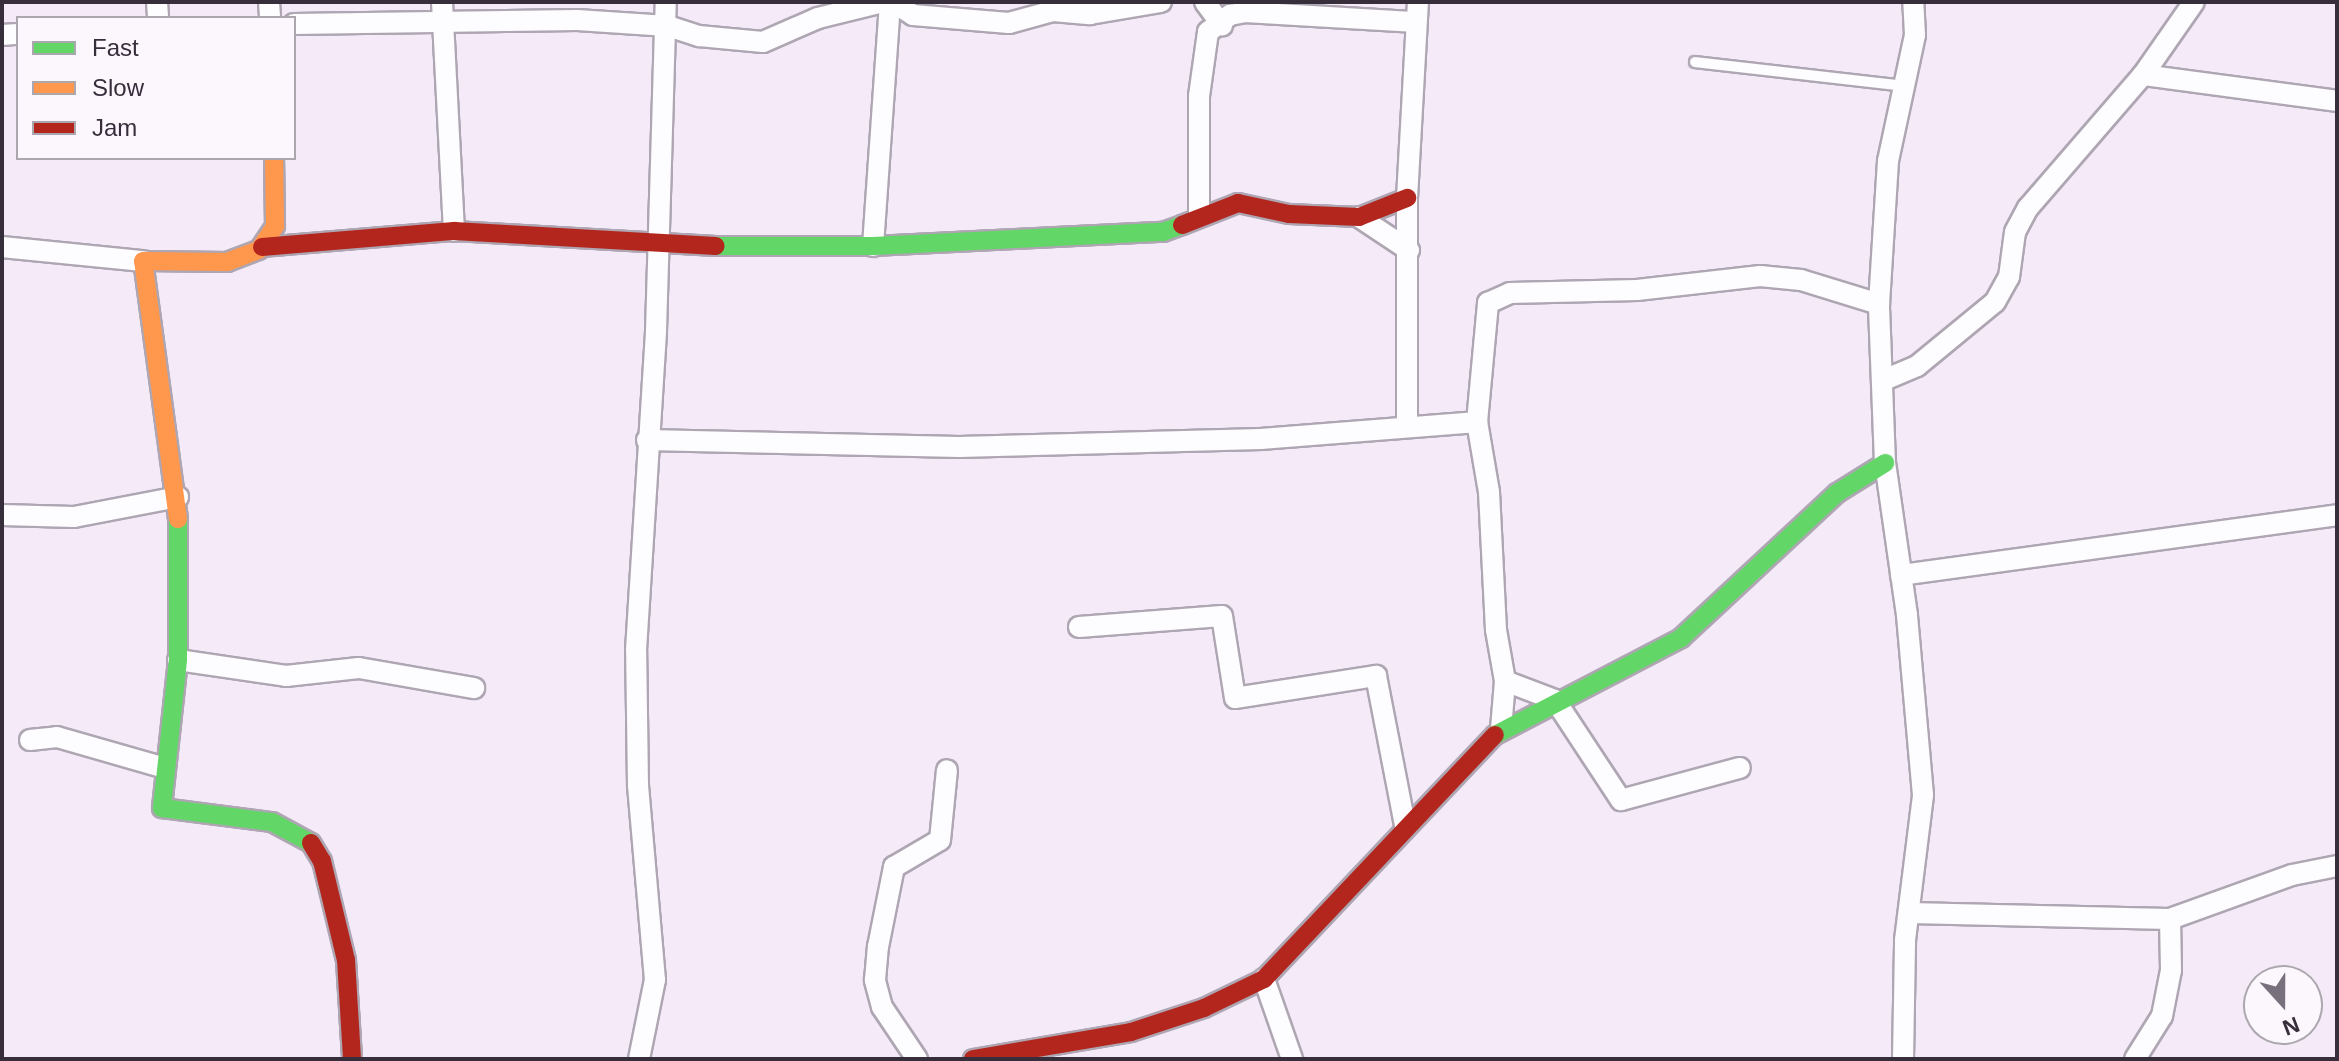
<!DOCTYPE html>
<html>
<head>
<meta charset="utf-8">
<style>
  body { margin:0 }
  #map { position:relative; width:2339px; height:1061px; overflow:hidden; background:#f4eaf8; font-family:Helvetica,sans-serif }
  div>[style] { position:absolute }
  .roads { filter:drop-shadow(2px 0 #aea6b2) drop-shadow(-2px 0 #aea6b2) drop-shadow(0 2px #aea6b2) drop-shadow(0 -2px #aea6b2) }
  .lane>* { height:10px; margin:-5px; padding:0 5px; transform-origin:5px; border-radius:5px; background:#fdfcfe }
  .street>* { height:20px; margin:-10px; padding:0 10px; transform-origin:10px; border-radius:10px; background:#fdfcfe }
  .fast>* { height:18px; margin:-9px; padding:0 9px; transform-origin:9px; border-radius:9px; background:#63d668 }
  .slow>* { height:18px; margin:-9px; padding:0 9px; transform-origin:9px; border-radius:9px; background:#ff974d }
  .jam>* { height:18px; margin:-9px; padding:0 9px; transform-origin:9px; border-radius:9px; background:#b3261e }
  span { translate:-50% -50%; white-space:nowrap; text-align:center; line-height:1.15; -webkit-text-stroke:8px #fbf7fd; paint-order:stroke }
  .frame { position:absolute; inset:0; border:4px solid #362e3a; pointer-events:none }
  .legend { position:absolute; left:16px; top:16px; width:280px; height:144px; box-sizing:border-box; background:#fbf7fd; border:2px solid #aca7af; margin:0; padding:10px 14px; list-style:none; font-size:24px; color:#362e3a }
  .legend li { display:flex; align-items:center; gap:16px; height:40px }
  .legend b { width:40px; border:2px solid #aca7af }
  .north { position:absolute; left:2243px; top:965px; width:80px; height:80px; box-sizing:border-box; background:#fbf7fd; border:2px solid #aca7af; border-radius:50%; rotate:159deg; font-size:22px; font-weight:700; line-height:32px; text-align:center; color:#362e3a }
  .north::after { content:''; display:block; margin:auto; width:28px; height:36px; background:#78707c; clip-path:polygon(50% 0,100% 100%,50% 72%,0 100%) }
</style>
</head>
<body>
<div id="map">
  <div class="roads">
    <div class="lane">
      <i style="left:1695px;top:62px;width:211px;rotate:6.5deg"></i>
    </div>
    <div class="street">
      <i style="left:157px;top:2px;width:16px;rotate:86deg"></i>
      <i style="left:269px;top:2px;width:16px;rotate:86deg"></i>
      <i style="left:442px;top:2px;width:229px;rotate:87deg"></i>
      <i style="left:893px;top:2px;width:24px;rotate:33deg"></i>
      <i style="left:913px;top:15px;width:96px;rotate:4.8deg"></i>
      <i style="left:1009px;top:23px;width:46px;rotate:-15.3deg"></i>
      <i style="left:1053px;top:11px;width:37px;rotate:5deg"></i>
      <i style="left:1090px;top:14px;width:72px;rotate:-9.6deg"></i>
      <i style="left:1205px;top:2px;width:29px;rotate:54deg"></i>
      <i style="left:294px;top:24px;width:283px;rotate:-0.8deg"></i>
      <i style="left:577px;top:20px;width:91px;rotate:3.8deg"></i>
      <i style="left:668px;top:26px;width:33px;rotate:18deg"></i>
      <i style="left:699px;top:36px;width:64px;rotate:5.4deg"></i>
      <i style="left:763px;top:42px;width:60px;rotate:-23.6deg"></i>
      <i style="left:818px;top:18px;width:67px;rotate:-13.8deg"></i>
      <i style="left:2px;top:35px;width:16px;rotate:-4deg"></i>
      <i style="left:2143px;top:75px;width:196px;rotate:7.6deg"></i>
      <i style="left:1199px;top:215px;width:119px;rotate:-90deg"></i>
      <i style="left:1199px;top:96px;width:65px;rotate:-82deg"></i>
      <i style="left:1208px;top:32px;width:28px;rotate:-38deg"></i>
      <i style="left:1230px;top:15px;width:16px;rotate:-11deg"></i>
      <i style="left:1246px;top:12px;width:169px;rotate:3.4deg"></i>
      <i style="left:1359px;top:217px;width:60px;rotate:33.4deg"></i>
      <i style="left:873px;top:246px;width:245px;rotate:-86deg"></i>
      <i style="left:2px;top:247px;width:142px;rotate:5.7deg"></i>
      <i style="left:1884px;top:380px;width:36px;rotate:-23deg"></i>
      <i style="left:1917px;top:366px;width:101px;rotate:-39.4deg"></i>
      <i style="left:1995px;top:302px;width:29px;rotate:-61deg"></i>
      <i style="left:2009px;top:277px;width:45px;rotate:-82.4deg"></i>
      <i style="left:2015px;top:232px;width:27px;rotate:-62deg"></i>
      <i style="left:2028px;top:208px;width:176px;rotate:-49.2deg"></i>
      <i style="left:2143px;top:75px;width:89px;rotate:-55.1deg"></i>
      <i style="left:1407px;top:423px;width:225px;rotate:-90deg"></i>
      <i style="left:1407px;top:198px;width:196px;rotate:-86.8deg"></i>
      <i style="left:647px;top:440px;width:312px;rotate:1.3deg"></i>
      <i style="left:959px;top:447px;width:302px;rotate:-1.5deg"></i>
      <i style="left:1261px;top:439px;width:217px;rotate:-4.5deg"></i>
      <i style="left:2px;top:515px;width:72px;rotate:1.6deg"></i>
      <i style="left:74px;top:517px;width:106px;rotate:-10.9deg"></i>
      <i style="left:1901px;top:575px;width:440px;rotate:-7.8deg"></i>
      <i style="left:1079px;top:627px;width:143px;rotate:-4.4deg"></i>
      <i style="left:1222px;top:616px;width:83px;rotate:81deg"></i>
      <i style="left:1235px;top:698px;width:143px;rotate:-8.9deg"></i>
      <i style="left:1376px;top:676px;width:152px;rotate:79deg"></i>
      <i style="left:178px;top:660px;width:109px;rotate:8.4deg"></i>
      <i style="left:286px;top:676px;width:73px;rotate:-6.3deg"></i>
      <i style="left:359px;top:668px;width:117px;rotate:9.9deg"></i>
      <i style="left:1505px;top:681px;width:53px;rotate:20.8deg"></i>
      <i style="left:1555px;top:700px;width:120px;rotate:56.6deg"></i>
      <i style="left:1621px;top:800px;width:123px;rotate:-15.1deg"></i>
      <i style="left:1501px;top:729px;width:48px;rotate:-85.2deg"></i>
      <i style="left:1505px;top:681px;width:52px;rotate:-100deg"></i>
      <i style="left:1496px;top:630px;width:138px;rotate:-92.9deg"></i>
      <i style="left:1489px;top:492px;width:71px;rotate:-99.7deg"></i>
      <i style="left:1477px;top:422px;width:120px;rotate:-84.7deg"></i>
      <i style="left:1488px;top:303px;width:24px;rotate:-24deg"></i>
      <i style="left:1510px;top:293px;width:127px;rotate:-1.4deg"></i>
      <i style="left:1637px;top:290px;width:124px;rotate:-6.5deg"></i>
      <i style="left:1760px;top:276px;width:41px;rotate:5.6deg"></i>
      <i style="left:1801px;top:280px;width:82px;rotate:17.1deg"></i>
      <i style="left:30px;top:740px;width:27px;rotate:-6deg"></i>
      <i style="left:57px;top:737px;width:112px;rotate:16deg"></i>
      <i style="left:1909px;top:913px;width:261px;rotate:1.3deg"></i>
      <i style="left:2170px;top:919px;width:130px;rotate:-19.8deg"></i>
      <i style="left:2292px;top:875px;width:46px;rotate:-11.3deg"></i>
      <i style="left:1264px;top:979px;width:85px;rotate:70.7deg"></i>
      <i style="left:639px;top:1059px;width:81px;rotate:-78.6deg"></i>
      <i style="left:655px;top:980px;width:196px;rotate:-95deg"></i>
      <i style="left:638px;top:785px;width:135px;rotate:-90.8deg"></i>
      <i style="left:636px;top:650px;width:320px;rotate:-86.4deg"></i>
      <i style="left:656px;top:331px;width:329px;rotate:-88.3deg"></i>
      <i style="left:917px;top:1059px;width:63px;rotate:-123.9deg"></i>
      <i style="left:882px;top:1007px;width:28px;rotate:-105deg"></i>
      <i style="left:875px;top:980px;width:33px;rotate:-85deg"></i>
      <i style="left:878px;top:947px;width:82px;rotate:-78.7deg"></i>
      <i style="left:894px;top:867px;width:53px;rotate:-30.4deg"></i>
      <i style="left:940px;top:840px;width:70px;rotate:-84.3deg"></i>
      <i style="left:1903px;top:1059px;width:119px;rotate:-89deg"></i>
      <i style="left:1905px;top:940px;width:146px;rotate:-82.9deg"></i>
      <i style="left:1923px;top:795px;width:181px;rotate:-95.1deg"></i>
      <i style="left:1907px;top:615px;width:154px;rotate:-98.2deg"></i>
      <i style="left:1885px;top:463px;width:159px;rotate:-92.2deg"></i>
      <i style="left:1879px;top:304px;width:143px;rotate:-86.4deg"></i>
      <i style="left:1888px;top:161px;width:129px;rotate:-77.9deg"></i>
      <i style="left:1915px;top:35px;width:33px;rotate:-93deg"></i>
      <i style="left:2135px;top:1059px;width:51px;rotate:-57.9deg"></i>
      <i style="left:2162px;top:1016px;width:47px;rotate:-78.9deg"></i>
      <i style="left:2171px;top:970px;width:51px;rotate:-91.1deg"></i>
    </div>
    <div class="fast">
      <i style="left:716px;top:246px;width:157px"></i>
      <i style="left:873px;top:246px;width:290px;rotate:-2.8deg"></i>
      <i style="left:1163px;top:232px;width:20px;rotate:-20deg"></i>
      <i style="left:178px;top:519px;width:141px;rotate:90deg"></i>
      <i style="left:178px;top:660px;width:149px;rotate:96.2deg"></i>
      <i style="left:162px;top:808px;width:111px;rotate:7.3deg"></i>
      <i style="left:272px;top:822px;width:44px;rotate:28.3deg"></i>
      <i style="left:1495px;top:735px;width:210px;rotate:-27.5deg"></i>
      <i style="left:1681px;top:638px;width:213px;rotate:-42.9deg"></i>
      <i style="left:1837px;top:493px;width:57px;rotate:-32deg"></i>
    </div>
    <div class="slow">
      <i style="left:178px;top:519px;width:260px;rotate:-97.7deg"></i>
      <i style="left:143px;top:261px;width:84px;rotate:0.7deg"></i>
      <i style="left:227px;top:262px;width:34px;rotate:-21deg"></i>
      <i style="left:259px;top:250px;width:29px;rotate:-56deg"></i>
      <i style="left:275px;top:226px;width:68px;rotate:-90.8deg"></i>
    </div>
    <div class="jam">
      <i style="left:1182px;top:225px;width:60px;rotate:-21.4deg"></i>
      <i style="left:1238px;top:203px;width:52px;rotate:12.2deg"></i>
      <i style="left:1289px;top:214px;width:70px;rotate:2.5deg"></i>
      <i style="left:1359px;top:217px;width:52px;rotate:-21.6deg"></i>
      <i style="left:262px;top:247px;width:193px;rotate:-4.8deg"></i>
      <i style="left:454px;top:231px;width:262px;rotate:3.3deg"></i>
      <i style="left:311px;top:843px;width:21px;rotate:59deg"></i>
      <i style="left:322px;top:861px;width:102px;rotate:76.4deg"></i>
      <i style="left:346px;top:960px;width:99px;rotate:86.5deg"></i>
      <i style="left:973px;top:1059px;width:160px;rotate:-9.7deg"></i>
      <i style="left:1131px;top:1032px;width:77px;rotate:-18.2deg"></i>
      <i style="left:1204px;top:1008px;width:67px;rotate:-25.8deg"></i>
      <i style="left:1264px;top:979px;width:336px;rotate:-46.6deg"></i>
    </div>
  </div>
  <div class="frame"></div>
  <ul class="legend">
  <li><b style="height:10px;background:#63d668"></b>Fast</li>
  <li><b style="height:10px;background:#ff974d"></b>Slow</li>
  <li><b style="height:10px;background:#b3261e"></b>Jam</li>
  </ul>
  <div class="north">N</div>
</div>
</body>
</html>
